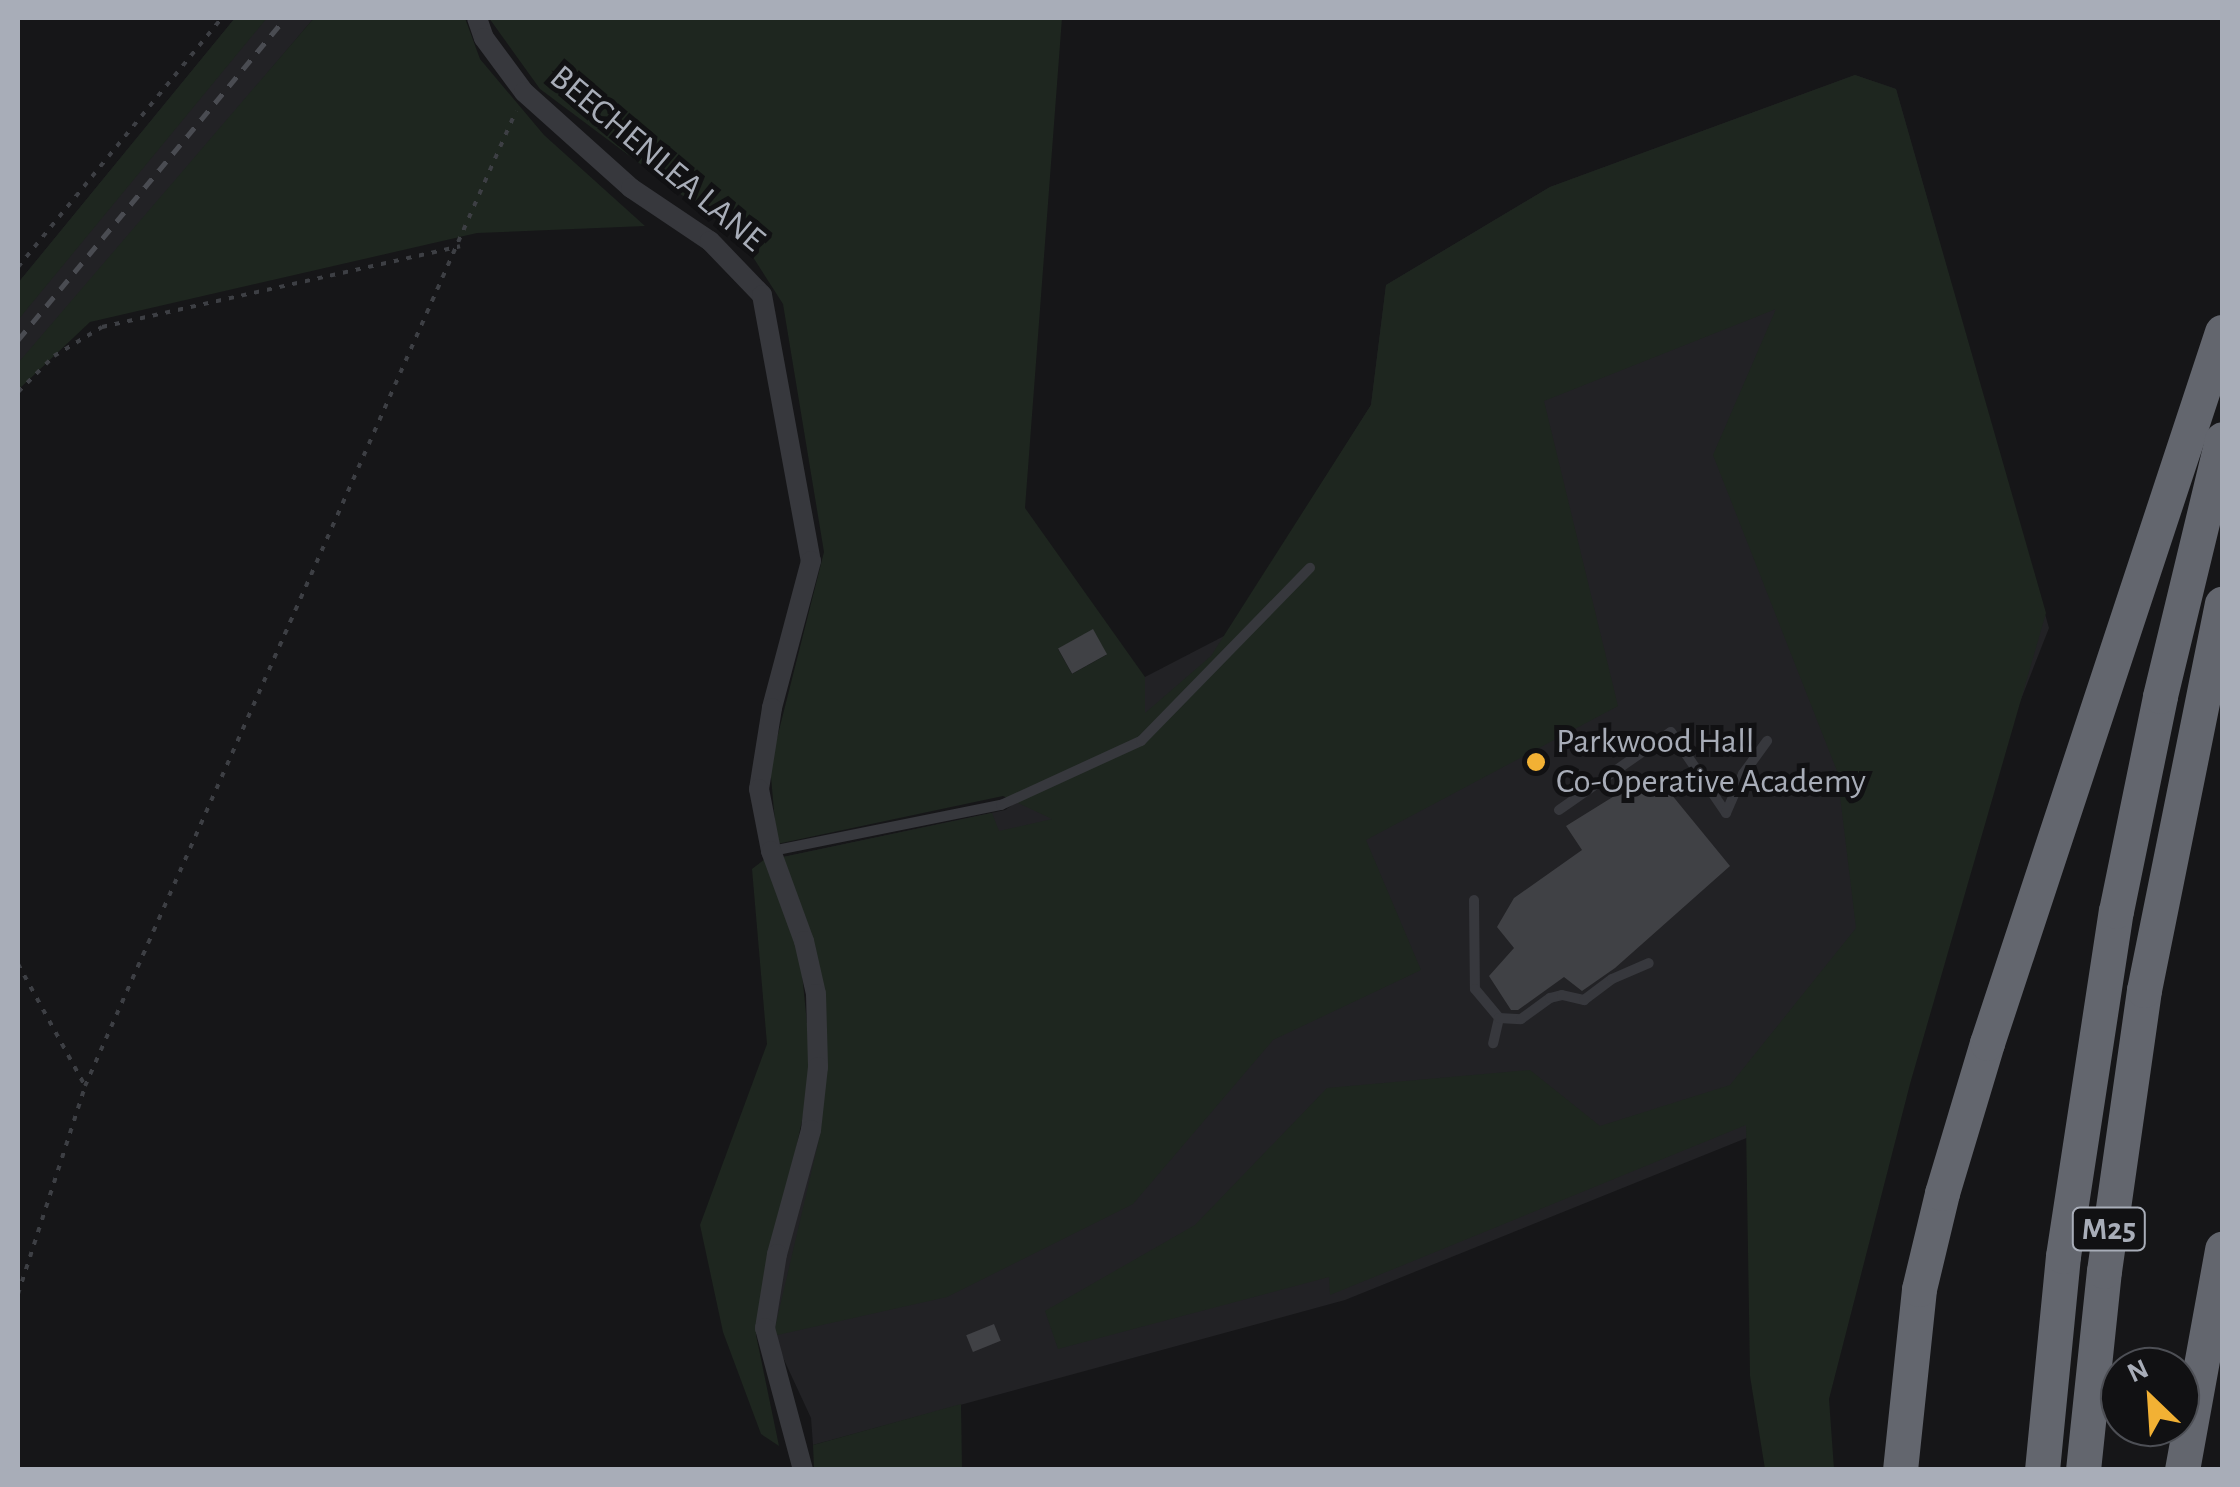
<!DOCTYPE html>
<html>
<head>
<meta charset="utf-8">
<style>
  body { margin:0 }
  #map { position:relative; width:2240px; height:1487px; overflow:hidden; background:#161618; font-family:"Alegreya Sans",sans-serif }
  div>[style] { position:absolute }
  .built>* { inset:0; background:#222225 }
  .green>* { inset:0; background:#1e261f }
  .building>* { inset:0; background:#404145; transform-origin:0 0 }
  .path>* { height:4px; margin-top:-2px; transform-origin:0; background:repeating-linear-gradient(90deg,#3d3f44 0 5px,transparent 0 13px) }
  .service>* { height:10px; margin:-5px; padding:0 5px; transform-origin:5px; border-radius:5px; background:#37383d }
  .minor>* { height:20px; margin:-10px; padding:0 10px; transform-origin:10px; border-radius:10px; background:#37383d }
  .motorway>* { height:35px; margin:-17.5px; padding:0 17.5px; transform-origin:17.5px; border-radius:17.5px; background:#63666e }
  .rail>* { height:5px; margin-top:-2.5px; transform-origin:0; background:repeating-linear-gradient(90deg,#4a4c52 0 12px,transparent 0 22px) }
  .dots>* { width:28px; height:28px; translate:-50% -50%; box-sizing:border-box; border:5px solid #111113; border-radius:50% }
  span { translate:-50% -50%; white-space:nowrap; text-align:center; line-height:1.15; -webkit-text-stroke:10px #111113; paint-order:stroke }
  .shield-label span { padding:2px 8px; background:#111113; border:2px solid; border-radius:8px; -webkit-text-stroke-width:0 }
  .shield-label { font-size:32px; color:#a8adb8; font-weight:700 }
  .street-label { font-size:35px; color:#a8adb8 }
  .poi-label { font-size:35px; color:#a8adb8 }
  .left { translate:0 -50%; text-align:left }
  .frame { position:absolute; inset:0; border:20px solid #a8adb8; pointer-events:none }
  .north { position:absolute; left:2100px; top:1347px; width:100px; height:100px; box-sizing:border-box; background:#111113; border:2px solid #4d4f55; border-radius:50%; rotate:335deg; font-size:28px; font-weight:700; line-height:40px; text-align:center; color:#a8adb8 }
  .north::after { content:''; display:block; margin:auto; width:35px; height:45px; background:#f2b134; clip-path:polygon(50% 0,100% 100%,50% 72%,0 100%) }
</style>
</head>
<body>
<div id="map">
  <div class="built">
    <i style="clip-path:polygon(235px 18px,314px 18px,18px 370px,18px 283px)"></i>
    <i style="clip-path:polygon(1855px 75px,1896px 89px,2049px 628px,1868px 1089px,1345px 1300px,813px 1445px,811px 1418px,773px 1336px,773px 1308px,824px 1069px,783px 857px,1005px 810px,1144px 714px,1145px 677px,1226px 635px,1371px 405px,1386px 285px,1550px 187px)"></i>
  </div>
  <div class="green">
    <i style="clip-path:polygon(235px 18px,267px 18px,18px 320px,18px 283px)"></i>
    <i style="clip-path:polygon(314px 18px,465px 18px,480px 59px,544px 135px,645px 226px,477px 233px,90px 322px,18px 390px,18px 363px)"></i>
    <i style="clip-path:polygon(evenodd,489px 18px,1062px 18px,1025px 508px,1145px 677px,1145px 713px,1211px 656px,1371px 405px,1386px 285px,1550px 187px,1855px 75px,1896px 89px,2046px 613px,1910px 1084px,1829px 1399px,1834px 1469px,1765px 1469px,1750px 1376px,1746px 1125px,1330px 1295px,1329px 1277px,1058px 1349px,1045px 1311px,1195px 1225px,1327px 1088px,1530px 1070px,1600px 1126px,1730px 1085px,1856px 928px,1837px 771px,1713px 455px,1776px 309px,1544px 401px,1618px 706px,1366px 840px,1421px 970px,1273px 1040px,1133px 1204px,947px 1297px,773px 1336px,821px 1131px,822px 990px,783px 857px,992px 813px,999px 831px,1052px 819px,1003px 796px,777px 844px,770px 766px,824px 552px,783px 304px,742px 240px,540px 89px,489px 18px,1093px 630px,1106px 655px,1072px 674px,1058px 649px,1093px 630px)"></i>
    <i style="clip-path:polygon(765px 859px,800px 953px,812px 1074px,756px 1335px,779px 1446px,761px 1434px,723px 1332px,700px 1225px,767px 1044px,752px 869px)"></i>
    <i style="clip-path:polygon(961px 1404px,962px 1469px,814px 1469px,813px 1445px)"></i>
  </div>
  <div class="building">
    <i style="left:1093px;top:629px;width:29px;height:40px;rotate:61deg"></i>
    <i style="clip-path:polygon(1653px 772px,1730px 866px,1615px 968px,1582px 991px,1564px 977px,1518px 1010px,1511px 1010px,1489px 976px,1514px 948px,1497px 927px,1514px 898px,1582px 850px,1566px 826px)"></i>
    <i style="left:994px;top:1324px;width:18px;height:30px;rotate:68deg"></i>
  </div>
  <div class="path">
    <i style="left:18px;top:267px;width:322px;rotate:-50.7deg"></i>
    <i style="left:18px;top:392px;width:51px;rotate:-45deg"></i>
    <i style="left:54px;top:356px;width:56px;rotate:-31.1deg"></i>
    <i style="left:102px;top:327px;width:367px;rotate:-12.7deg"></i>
    <i style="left:18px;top:964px;width:139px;rotate:61.2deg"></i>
    <i style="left:18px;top:1294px;width:219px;rotate:-72.1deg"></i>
    <i style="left:85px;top:1086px;width:1066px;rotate:-66.15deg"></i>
  </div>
  <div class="service">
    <i style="left:1559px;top:810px;width:136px;rotate:-34.9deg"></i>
    <i style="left:1671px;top:732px;width:98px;rotate:55.8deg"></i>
    <i style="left:1726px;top:813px;width:43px;rotate:-66.4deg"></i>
    <i style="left:1743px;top:774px;width:41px;rotate:-54deg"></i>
    <i style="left:772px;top:851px;width:234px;rotate:-11.4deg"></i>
    <i style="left:1001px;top:805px;width:154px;rotate:-24.6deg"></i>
    <i style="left:1141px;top:741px;width:242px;rotate:-45.7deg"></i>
    <i style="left:1474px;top:900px;width:89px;rotate:89.4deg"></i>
    <i style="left:1475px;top:989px;width:38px;rotate:50deg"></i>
    <i style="left:1499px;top:1018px;width:26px;rotate:103deg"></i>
    <i style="left:1499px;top:1018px;width:22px;rotate:3deg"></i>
    <i style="left:1521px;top:1019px;width:36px;rotate:-36deg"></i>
    <i style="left:1550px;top:998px;width:12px;rotate:-14deg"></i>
    <i style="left:1562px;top:995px;width:23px;rotate:13deg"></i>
    <i style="left:1584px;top:1000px;width:35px;rotate:-37deg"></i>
    <i style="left:1612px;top:979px;width:40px;rotate:-23.4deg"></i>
  </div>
  <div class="minor">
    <i style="left:477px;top:18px;width:21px;rotate:71deg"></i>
    <i style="left:484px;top:38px;width:67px;rotate:53.5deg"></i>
    <i style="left:524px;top:92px;width:144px;rotate:41.9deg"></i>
    <i style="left:631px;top:188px;width:95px;rotate:33.9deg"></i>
    <i style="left:710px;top:241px;width:75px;rotate:46.1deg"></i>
    <i style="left:762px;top:295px;width:270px;rotate:79.6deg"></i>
    <i style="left:811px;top:561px;width:152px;rotate:104.9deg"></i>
    <i style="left:772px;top:708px;width:82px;rotate:99.1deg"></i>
    <i style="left:759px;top:789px;width:63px;rotate:79deg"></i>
    <i style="left:771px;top:851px;width:96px;rotate:69.9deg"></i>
    <i style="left:804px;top:941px;width:54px;rotate:77.2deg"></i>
    <i style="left:816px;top:994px;width:73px;rotate:88.4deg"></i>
    <i style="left:818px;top:1067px;width:63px;rotate:96.3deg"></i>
    <i style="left:811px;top:1130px;width:129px;rotate:105.3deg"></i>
    <i style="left:777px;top:1254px;width:75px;rotate:99.2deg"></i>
    <i style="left:765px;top:1328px;width:147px;rotate:75deg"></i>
  </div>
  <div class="motorway">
    <i style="left:1900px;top:1470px;width:182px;rotate:-84deg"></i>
    <i style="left:1919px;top:1289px;width:99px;rotate:-76.5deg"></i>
    <i style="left:1942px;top:1193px;width:157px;rotate:-73.3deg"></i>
    <i style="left:1987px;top:1043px;width:749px;rotate:-71.71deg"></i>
    <i style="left:2042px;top:1470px;width:215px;rotate:-84.4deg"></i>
    <i style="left:2063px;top:1256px;width:349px;rotate:-81.3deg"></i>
    <i style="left:2116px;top:911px;width:219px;rotate:-78.4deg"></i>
    <i style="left:2160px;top:696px;width:264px;rotate:-76.4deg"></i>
    <i style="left:2083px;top:1470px;width:200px;rotate:-84deg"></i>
    <i style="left:2104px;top:1271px;width:284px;rotate:-81.9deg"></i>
    <i style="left:2144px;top:990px;width:394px;rotate:-78.6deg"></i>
    <i style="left:2182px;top:1470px;width:225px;rotate:-79.7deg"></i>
  </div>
  <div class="rail">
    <i style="left:18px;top:340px;width:418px;rotate:-50.3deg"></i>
  </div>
  <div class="dots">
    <i style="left:1536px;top:762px;background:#f2b134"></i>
  </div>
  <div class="shield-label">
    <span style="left:2109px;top:1229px">M25</span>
  </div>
  <div class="street-label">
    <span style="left:657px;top:159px;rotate:40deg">BEECHENLEA LANE</span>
  </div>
  <div class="poi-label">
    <span class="left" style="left:1556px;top:762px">Parkwood Hall<br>Co-Operative Academy</span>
  </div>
  <div class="frame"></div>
  <div class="north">N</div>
</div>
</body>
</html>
